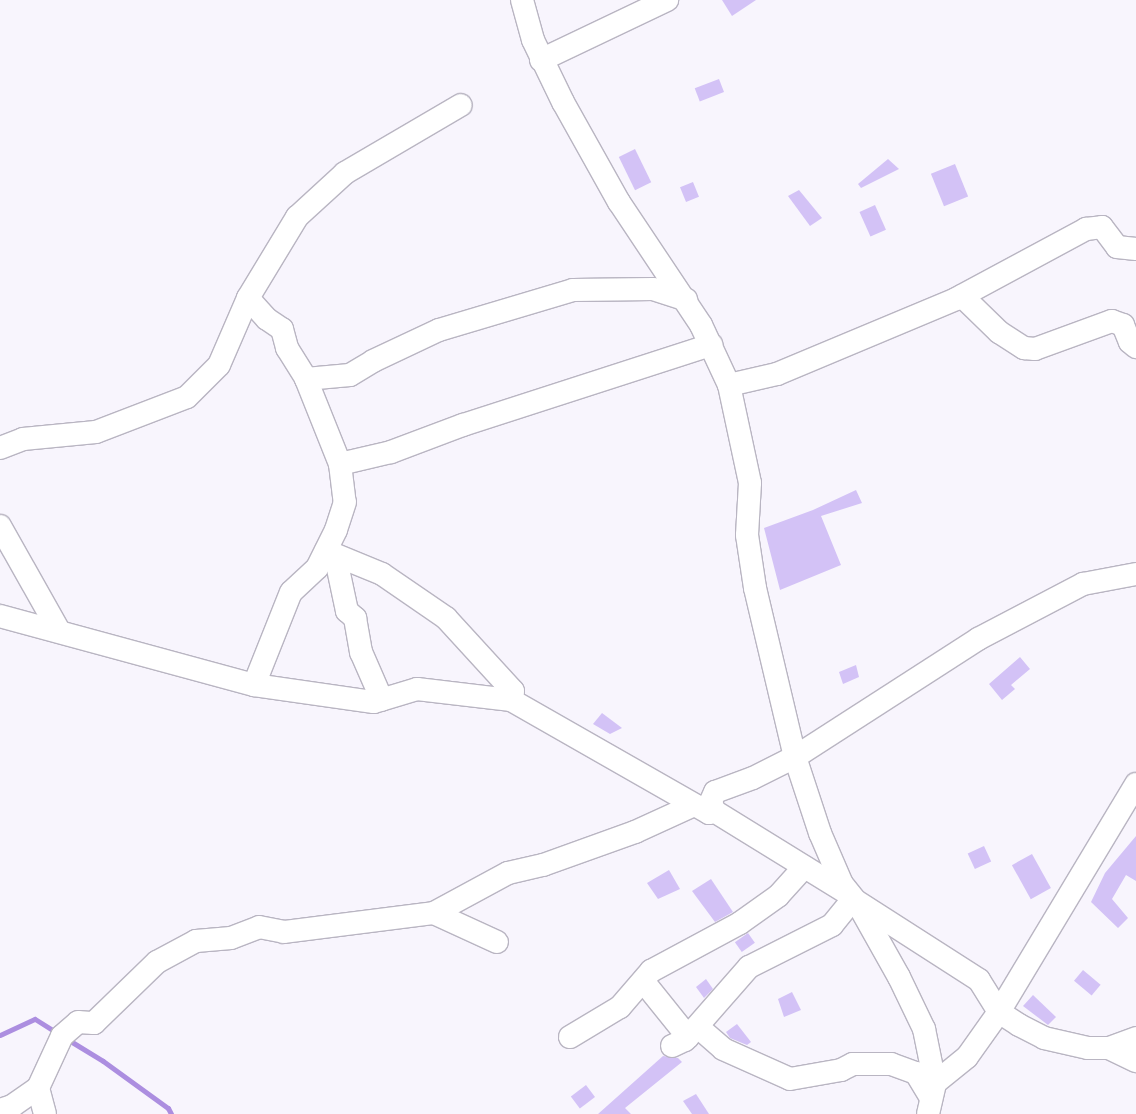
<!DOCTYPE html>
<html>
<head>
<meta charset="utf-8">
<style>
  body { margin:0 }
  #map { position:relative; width:1136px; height:1114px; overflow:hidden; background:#f8f5fd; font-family:"IBM Plex Sans",sans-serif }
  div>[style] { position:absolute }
  .stream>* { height:5px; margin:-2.5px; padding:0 2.5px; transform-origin:2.5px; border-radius:2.5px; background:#ac8ee0 }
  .building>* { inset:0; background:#d3c2f6; transform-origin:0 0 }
  .roads { filter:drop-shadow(1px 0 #b9b5c2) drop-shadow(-1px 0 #b9b5c2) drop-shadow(0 1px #b9b5c2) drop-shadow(0 -1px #b9b5c2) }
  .minor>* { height:22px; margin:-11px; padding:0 11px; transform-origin:11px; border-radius:11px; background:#fff }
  span { translate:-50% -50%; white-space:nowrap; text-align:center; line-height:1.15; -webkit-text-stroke:4px #fff; paint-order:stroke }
</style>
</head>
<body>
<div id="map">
  <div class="stream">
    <i style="left:0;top:1035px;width:38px;rotate:-25deg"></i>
    <i style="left:35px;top:1019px;width:26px;rotate:32deg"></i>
    <i style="left:67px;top:1039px;width:42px;rotate:31.4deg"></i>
    <i style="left:103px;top:1061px;width:80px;rotate:35.9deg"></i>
    <i style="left:168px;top:1108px;width:7px;rotate:63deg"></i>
  </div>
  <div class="building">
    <i style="clip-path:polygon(722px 0,756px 0,732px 16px)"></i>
    <i style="left:719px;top:79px;width:14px;height:26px;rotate:69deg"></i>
    <i style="left:635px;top:149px;width:37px;height:18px;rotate:64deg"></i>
    <i style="clip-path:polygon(888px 159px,899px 169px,861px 188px,858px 184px)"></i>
    <i style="left:955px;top:164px;width:35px;height:26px;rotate:68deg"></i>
    <i style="left:693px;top:182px;width:16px;height:14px;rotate:68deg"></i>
    <i style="clip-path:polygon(799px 190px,822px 218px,810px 226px,788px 196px)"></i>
    <i style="left:875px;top:205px;width:27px;height:17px;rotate:66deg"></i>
    <i style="clip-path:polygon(856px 490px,862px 503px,821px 516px,841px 565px,780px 590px,764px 528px,813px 510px)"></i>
    <i style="clip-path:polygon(1020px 657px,1030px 669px,1011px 685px,1015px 689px,1002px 700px,989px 684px)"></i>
    <i style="clip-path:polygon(856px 665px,859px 677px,843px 684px,839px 672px)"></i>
    <i style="clip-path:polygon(602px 713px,622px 728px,610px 734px,593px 724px)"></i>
    <i style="clip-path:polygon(1136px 836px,1136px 881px,1126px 875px,1112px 899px,1128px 918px,1118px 928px,1091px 902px,1105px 873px)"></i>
    <i style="left:984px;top:846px;width:17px;height:18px;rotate:65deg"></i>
    <i style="left:1032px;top:854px;width:39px;height:23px;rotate:61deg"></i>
    <i style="clip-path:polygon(669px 870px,680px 889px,658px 899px,647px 883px)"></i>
    <i style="clip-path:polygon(711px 879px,733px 912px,715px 922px,692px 891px)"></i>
    <i style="left:748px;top:933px;width:12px;height:16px;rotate:55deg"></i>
    <i style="left:1083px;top:970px;width:23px;height:14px;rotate:40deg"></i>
    <i style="clip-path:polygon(706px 979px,713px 989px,704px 998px,696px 987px)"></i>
    <i style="clip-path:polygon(792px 992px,801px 1010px,784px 1017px,778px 999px)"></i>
    <i style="clip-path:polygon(1033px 995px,1056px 1017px,1048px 1025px,1023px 1006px)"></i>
    <i style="clip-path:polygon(737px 1024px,751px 1042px,747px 1045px,730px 1038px,726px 1032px)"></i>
    <i style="clip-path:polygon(663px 1056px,678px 1058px,682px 1062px,625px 1108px,631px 1114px,598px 1114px)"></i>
    <i style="left:586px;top:1085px;width:15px;height:19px;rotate:53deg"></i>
    <i style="clip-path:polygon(696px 1094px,709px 1114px,692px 1114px,683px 1101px)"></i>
  </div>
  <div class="roads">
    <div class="minor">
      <i style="left:522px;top:0;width:41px;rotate:74.6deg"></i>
      <i style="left:533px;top:40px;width:69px;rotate:64.2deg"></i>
      <i style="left:563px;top:102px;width:115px;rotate:60.8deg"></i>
      <i style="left:619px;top:202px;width:148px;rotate:56.3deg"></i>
      <i style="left:701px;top:325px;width:66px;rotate:65deg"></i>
      <i style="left:729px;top:385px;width:100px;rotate:77.9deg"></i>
      <i style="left:750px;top:483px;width:52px;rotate:93.3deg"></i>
      <i style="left:747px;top:535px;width:54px;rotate:81.4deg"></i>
      <i style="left:755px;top:588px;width:174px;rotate:76.7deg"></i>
      <i style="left:795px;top:757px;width:80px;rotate:71.8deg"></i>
      <i style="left:820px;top:833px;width:56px;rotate:66.7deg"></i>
      <i style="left:842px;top:884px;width:22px;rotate:51deg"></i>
      <i style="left:856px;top:901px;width:146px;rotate:32.7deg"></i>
      <i style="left:979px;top:980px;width:38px;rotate:58deg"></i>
      <i style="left:999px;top:1012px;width:24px;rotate:33deg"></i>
      <i style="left:1019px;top:1025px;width:28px;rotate:27deg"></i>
      <i style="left:1044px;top:1038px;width:45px;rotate:12.8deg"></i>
      <i style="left:1088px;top:1048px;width:21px"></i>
      <i style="left:1109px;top:1048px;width:30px;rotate:26deg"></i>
      <i style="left:541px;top:60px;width:140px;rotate:-25.5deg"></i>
      <i style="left:962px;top:296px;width:52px;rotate:44.2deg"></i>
      <i style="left:999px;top:332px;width:30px;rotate:33deg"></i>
      <i style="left:1024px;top:348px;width:11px;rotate:5deg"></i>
      <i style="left:1035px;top:349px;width:82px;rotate:-20deg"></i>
      <i style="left:1112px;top:321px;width:12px;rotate:20deg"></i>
      <i style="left:1123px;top:325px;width:18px;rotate:68deg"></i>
      <i style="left:1130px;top:342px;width:8px;rotate:40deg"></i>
      <i style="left:248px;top:298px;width:28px;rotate:48deg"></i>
      <i style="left:267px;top:319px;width:18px;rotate:34deg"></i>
      <i style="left:282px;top:329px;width:20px;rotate:75deg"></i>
      <i style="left:287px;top:348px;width:36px;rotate:58deg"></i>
      <i style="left:306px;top:379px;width:92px;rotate:68.2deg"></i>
      <i style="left:340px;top:464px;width:38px;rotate:83deg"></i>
      <i style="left:345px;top:502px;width:29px;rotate:108deg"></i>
      <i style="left:336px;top:530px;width:42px;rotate:116.6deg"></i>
      <i style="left:317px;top:568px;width:35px;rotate:137deg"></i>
      <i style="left:291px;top:592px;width:100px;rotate:111.7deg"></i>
      <i style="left:306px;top:379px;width:44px;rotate:-5.2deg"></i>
      <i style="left:350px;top:375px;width:27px;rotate:-31deg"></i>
      <i style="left:373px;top:361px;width:73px;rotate:-25.2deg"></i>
      <i style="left:439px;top:330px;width:140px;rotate:-16.6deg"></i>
      <i style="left:573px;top:290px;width:80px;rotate:-0.7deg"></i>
      <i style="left:653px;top:289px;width:35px;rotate:18deg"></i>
      <i style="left:729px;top:385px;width:49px;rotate:-12.9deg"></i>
      <i style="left:777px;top:374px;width:194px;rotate:-22.7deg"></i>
      <i style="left:956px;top:299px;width:148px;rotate:-28.3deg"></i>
      <i style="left:1086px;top:229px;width:16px;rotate:-7deg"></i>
      <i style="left:1102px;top:227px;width:25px;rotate:53deg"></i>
      <i style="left:1117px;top:247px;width:19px;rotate:6deg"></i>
      <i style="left:0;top:448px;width:25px;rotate:-21deg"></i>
      <i style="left:23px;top:439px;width:73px;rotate:-5.5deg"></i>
      <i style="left:96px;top:432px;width:97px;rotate:-21deg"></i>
      <i style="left:187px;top:397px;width:45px;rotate:-45deg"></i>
      <i style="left:219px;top:365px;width:73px;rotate:-66.6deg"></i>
      <i style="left:248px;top:298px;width:95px;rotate:-58.8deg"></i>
      <i style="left:297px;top:217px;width:65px;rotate:-42.5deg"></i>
      <i style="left:345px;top:173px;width:134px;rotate:-30.4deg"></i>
      <i style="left:340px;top:464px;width:52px;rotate:-13.2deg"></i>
      <i style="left:391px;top:452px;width:77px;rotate:-20.6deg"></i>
      <i style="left:463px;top:425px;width:261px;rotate:-17.9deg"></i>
      <i style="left:0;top:526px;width:118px;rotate:60.6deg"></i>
      <i style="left:326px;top:551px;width:61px;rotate:22.3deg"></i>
      <i style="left:382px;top:574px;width:78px;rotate:34.5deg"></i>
      <i style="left:446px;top:618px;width:99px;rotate:47.5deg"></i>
      <i style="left:513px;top:691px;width:9px;rotate:103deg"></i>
      <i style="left:326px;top:551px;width:17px;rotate:50deg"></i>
      <i style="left:337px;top:564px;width:48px;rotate:78deg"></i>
      <i style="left:347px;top:611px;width:11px;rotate:41deg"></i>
      <i style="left:355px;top:618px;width:35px;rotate:80deg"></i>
      <i style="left:361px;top:652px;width:52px;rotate:66.4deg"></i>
      <i style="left:0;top:616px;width:263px;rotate:15.2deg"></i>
      <i style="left:254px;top:685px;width:121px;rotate:8.1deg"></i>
      <i style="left:374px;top:702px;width:45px;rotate:-16.8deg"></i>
      <i style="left:417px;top:689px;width:95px;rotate:6.7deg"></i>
      <i style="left:511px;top:700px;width:228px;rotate:29.7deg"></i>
      <i style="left:709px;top:813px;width:5px;rotate:-22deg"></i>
      <i style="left:847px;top:893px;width:156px;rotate:-148.3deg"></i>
      <i style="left:714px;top:811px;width:10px;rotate:-107deg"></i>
      <i style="left:711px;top:801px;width:10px;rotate:-66deg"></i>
      <i style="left:715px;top:792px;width:40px;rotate:-20.2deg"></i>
      <i style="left:753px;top:778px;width:47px;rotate:-26.6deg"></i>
      <i style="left:795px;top:757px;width:218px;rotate:-32.8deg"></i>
      <i style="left:978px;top:639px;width:119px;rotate:-27.6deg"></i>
      <i style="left:1083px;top:584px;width:54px;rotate:-10.7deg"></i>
      <i style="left:858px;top:904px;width:84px;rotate:60.7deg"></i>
      <i style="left:899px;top:977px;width:58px;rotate:64.3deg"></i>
      <i style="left:924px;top:1029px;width:55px;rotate:78.5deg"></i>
      <i style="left:497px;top:942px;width:69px;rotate:-155.3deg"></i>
      <i style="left:434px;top:913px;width:84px;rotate:-28.4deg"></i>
      <i style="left:508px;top:873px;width:36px;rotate:-13deg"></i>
      <i style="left:543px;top:865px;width:98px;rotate:-19.7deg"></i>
      <i style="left:635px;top:832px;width:65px;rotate:-24.6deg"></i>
      <i style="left:643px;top:981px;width:72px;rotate:51.2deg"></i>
      <i style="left:698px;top:1027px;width:33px;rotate:41deg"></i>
      <i style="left:723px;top:1049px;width:73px;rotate:24.1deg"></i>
      <i style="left:790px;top:1079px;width:52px;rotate:-10deg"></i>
      <i style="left:841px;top:1070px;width:13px;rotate:-27deg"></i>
      <i style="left:853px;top:1064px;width:38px"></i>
      <i style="left:891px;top:1064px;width:27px;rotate:20deg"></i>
      <i style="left:916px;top:1073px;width:29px;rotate:59deg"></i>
      <i style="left:570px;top:1037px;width:58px;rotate:-31deg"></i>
      <i style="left:620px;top:1007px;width:48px;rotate:-49.3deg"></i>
      <i style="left:651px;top:971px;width:101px;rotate:-28.3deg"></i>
      <i style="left:740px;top:923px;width:47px;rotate:-35.4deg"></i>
      <i style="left:778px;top:896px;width:39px;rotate:-48deg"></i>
      <i style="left:672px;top:1046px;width:14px;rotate:-25deg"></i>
      <i style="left:685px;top:1040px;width:97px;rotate:-48.8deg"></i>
      <i style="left:749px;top:967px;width:93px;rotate:-26.8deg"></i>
      <i style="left:832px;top:925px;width:33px;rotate:-51deg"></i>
      <i style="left:1109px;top:1048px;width:29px;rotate:-20deg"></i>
      <i style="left:0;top:1110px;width:13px;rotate:-18deg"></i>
      <i style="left:12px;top:1106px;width:32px;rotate:-35deg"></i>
      <i style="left:45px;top:1114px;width:27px;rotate:-105deg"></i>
      <i style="left:38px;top:1088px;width:57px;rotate:-65.2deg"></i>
      <i style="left:62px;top:1036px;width:21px;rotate:-41deg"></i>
      <i style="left:78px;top:1022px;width:16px;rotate:4deg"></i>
      <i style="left:94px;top:1023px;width:88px;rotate:-44.1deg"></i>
      <i style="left:157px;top:962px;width:44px;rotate:-28.3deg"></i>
      <i style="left:196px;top:941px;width:35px;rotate:-5deg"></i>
      <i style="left:231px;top:938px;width:30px;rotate:-21deg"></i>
      <i style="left:259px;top:927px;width:25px;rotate:11deg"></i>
      <i style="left:284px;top:932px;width:151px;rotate:-7.2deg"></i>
      <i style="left:928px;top:1114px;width:32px;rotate:-77deg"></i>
      <i style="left:935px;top:1083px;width:41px;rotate:-39.1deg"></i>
      <i style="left:967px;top:1057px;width:55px;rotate:-54.6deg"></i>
      <i style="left:999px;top:1012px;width:266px;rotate:-59deg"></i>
    </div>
  </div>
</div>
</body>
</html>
